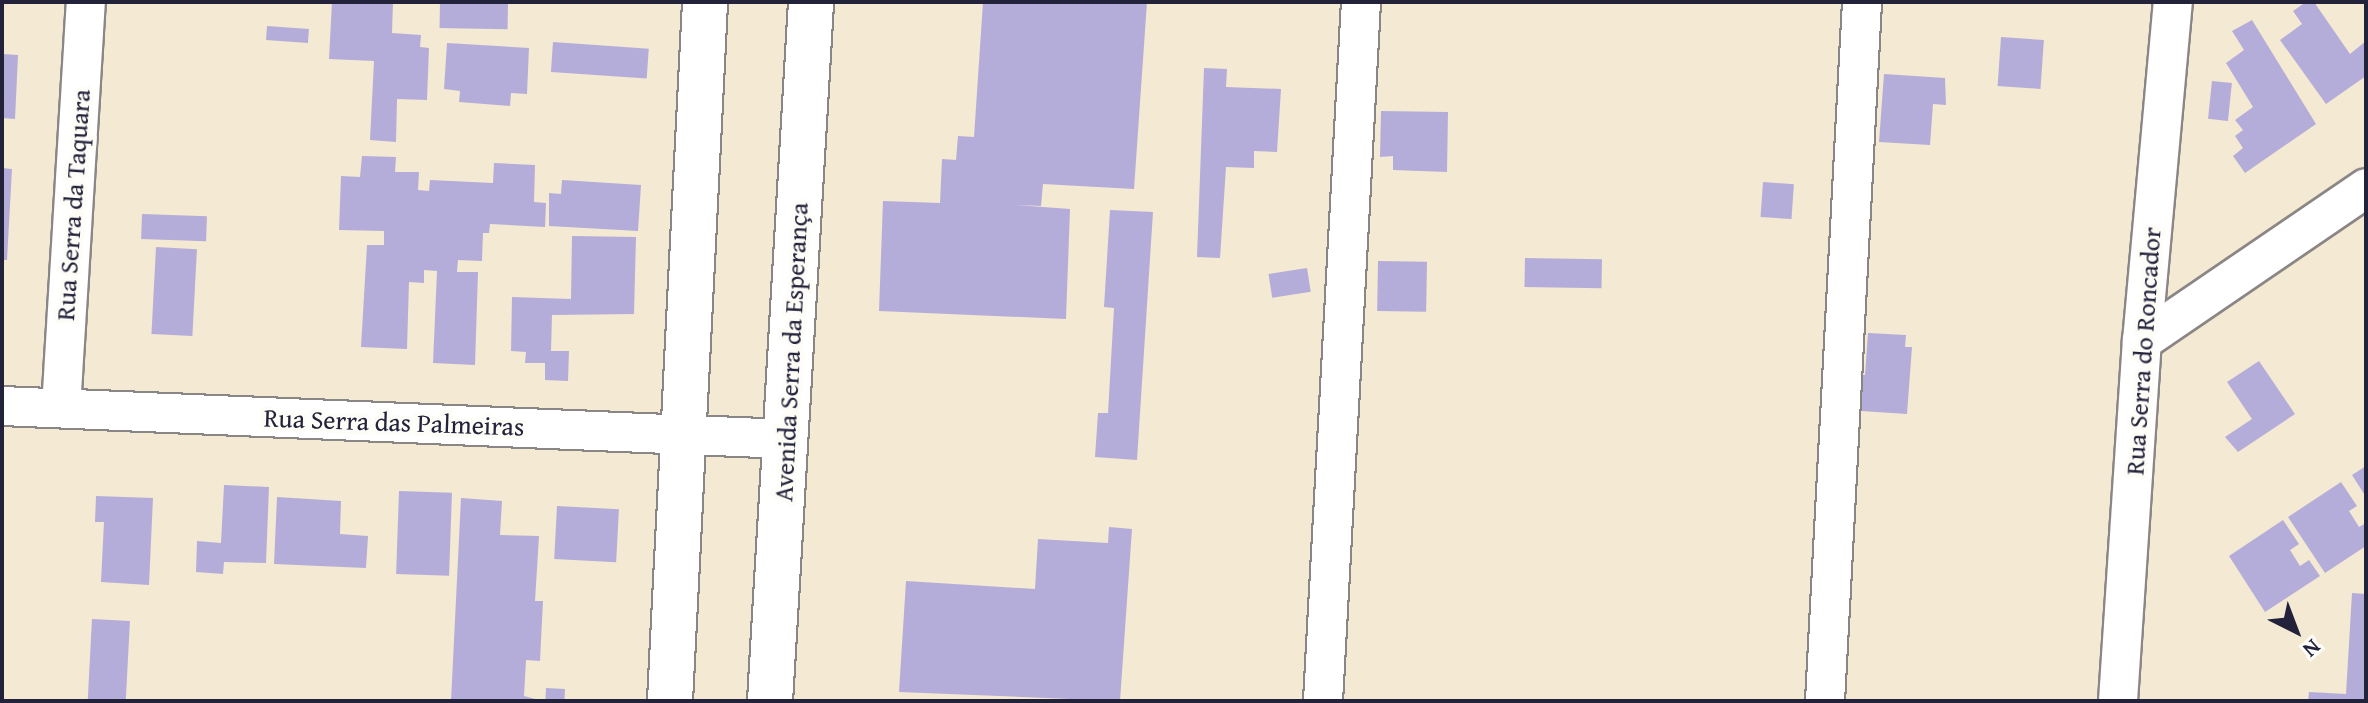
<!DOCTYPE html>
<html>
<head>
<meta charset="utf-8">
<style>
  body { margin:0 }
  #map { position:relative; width:2368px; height:703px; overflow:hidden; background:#f4e9d2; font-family:"Gentium Book Plus",serif }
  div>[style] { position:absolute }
  .building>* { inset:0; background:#b5add9; transform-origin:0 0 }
  .roads { filter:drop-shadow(2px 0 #8b8686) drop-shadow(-2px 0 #8b8686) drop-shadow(0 2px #8b8686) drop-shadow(0 -2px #8b8686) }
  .minor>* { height:38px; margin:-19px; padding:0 19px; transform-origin:19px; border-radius:19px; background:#fff }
  .tertiary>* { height:44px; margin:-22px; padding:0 22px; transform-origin:22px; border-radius:22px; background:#fff }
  span { translate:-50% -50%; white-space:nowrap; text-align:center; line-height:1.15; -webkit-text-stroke:8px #fdfcf7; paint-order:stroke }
  .street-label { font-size:26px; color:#22223b }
  .frame { position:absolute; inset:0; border:4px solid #22223b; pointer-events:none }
  .north { position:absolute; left:2256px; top:591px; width:80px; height:80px; -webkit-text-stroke:6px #fdfcf7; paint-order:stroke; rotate:138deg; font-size:22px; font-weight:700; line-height:32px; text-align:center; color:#22223b }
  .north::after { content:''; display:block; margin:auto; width:28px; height:36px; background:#22223b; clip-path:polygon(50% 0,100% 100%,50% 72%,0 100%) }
</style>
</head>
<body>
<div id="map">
  <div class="building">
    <i style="clip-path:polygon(332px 2px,393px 2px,392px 33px,421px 35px,420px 47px,429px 48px,427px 100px,397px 99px,396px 142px,370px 140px,374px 61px,329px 59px)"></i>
    <i style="left:440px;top:2px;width:68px;height:26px;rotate:1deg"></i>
    <i style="clip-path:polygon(983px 2px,1147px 2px,1134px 189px,1043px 184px,1041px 206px,1015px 205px,1070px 209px,1066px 319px,879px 311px,883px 201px,940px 203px,942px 159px,956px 160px,958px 136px,974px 137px)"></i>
    <i style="clip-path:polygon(2306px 2px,2314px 2px,2350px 54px,2366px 41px,2366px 76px,2326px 104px,2280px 40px,2302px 24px,2293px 11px)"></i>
    <i style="clip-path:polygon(2252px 20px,2316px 124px,2245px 173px,2233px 156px,2243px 148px,2235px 136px,2243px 130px,2235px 120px,2253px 107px,2226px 63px,2244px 50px,2232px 31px)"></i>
    <i style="left:267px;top:26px;width:42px;height:14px;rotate:4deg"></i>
    <i style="left:2001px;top:37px;width:43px;height:49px;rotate:4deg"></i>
    <i style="left:553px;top:42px;width:96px;height:30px;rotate:4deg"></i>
    <i style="clip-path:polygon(447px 43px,529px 48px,527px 94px,511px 93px,510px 106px,459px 102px,460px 91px,444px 89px)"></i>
    <i style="clip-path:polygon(2px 54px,18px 55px,15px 119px,2px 118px)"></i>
    <i style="clip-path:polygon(1204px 68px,1227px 69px,1226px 87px,1281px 89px,1277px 152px,1254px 151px,1254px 168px,1226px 167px,1220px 258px,1197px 257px)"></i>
    <i style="clip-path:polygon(1884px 74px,1945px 78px,1946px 105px,1933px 104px,1930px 145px,1879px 142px)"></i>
    <i style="left:2212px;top:81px;width:20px;height:38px;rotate:6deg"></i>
    <i style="clip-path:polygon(1381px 111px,1448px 112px,1447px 172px,1393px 170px,1393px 156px,1380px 157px)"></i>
    <i style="clip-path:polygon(362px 156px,396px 157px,395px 172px,419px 172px,418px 190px,429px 191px,430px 180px,493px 183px,494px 163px,535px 165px,534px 202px,546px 203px,545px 227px,490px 224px,489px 233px,483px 233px,482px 261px,458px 260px,457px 272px,478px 272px,475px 365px,433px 363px,437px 271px,424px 270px,424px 283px,409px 282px,407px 349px,361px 347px,367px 245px,384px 245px,384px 231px,339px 230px,341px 176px,360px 177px)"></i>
    <i style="clip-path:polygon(2px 168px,12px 169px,7px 260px,2px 260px)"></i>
    <i style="clip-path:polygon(562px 180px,641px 185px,638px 231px,549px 226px,549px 193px,561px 194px)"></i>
    <i style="left:1763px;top:182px;width:31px;height:35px;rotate:4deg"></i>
    <i style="clip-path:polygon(1110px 210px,1153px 212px,1137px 460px,1095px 457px,1098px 413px,1108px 413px,1114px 308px,1104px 307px)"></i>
    <i style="left:142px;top:214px;width:65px;height:25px;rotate:2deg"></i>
    <i style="clip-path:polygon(572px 236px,636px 237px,634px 314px,552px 315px,551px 351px,569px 351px,568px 381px,545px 380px,545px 363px,525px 363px,526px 352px,511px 351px,512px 297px,571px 299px)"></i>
    <i style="left:156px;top:247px;width:41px;height:87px;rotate:3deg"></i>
    <i style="left:1525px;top:258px;width:77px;height:29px;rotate:1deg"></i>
    <i style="left:1378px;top:261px;width:49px;height:50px;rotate:1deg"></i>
    <i style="left:1307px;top:268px;width:24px;height:39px;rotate:81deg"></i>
    <i style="clip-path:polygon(1868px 333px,1906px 335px,1905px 347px,1912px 347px,1907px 414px,1846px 410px,1849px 374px,1865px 375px)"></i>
    <i style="clip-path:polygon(2259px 361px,2295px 414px,2238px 452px,2225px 437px,2252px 419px,2227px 382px)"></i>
    <i style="clip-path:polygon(2366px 466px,2366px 497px,2352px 475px)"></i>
    <i style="clip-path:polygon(2341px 482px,2357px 506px,2349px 511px,2359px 527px,2366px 523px,2366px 546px,2325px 573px,2288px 517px)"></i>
    <i style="clip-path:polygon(224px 485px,269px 487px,266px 563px,224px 562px,223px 574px,196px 572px,197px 541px,221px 543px)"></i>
    <i style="left:399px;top:491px;width:53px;height:83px;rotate:2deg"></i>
    <i style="clip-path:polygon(96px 496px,153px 498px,149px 585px,101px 582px,104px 522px,95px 522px)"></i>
    <i style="clip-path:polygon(277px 497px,341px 501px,340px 534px,368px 536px,366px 568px,274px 564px)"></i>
    <i style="clip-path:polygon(461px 498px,502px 501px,500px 535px,539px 536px,535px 601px,543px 601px,540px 661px,526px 660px,524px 696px,543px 701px,451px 701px)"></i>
    <i style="left:557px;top:506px;width:62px;height:53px;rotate:3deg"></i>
    <i style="clip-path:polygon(2283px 520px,2299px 544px,2290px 550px,2300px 566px,2309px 560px,2320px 576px,2265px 612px,2229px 556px)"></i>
    <i style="clip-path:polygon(1109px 527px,1132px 529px,1120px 701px,899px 692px,906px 581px,1035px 589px,1038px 539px,1108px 543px)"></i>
    <i style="clip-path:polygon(2352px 593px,2366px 594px,2366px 701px,2308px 701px,2309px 692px,2346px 694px)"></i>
    <i style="left:92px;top:619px;width:38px;height:82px;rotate:3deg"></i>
    <i style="left:546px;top:688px;width:19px;height:13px;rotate:3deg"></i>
  </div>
  <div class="roads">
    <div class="minor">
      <i style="left:2142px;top:341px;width:271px;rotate:-34.3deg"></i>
      <i style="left:2px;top:406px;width:786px;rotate:2.41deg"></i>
      <i style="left:61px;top:408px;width:407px;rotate:-86.5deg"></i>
      <i style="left:1323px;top:701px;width:700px;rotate:-86.89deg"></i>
      <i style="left:1825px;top:701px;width:700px;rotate:-86.97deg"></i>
      <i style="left:2118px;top:701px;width:361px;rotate:-86.2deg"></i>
      <i style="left:2142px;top:341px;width:340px;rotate:-84.8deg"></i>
    </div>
    <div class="tertiary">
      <i style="left:670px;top:701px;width:700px;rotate:-87.13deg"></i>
      <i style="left:770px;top:701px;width:700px;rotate:-86.64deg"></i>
    </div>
  </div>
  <div class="street-label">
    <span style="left:73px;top:205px;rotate:-86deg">Rua Serra da Taquara</span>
    <span style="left:2143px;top:351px;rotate:-86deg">Rua Serra do Roncador</span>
    <span style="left:791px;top:352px;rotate:-87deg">Avenida Serra da Esperança</span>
    <span style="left:394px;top:422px;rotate:2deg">Rua Serra das Palmeiras</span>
  </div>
  <div class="frame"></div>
  <div class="north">N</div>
</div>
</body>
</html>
